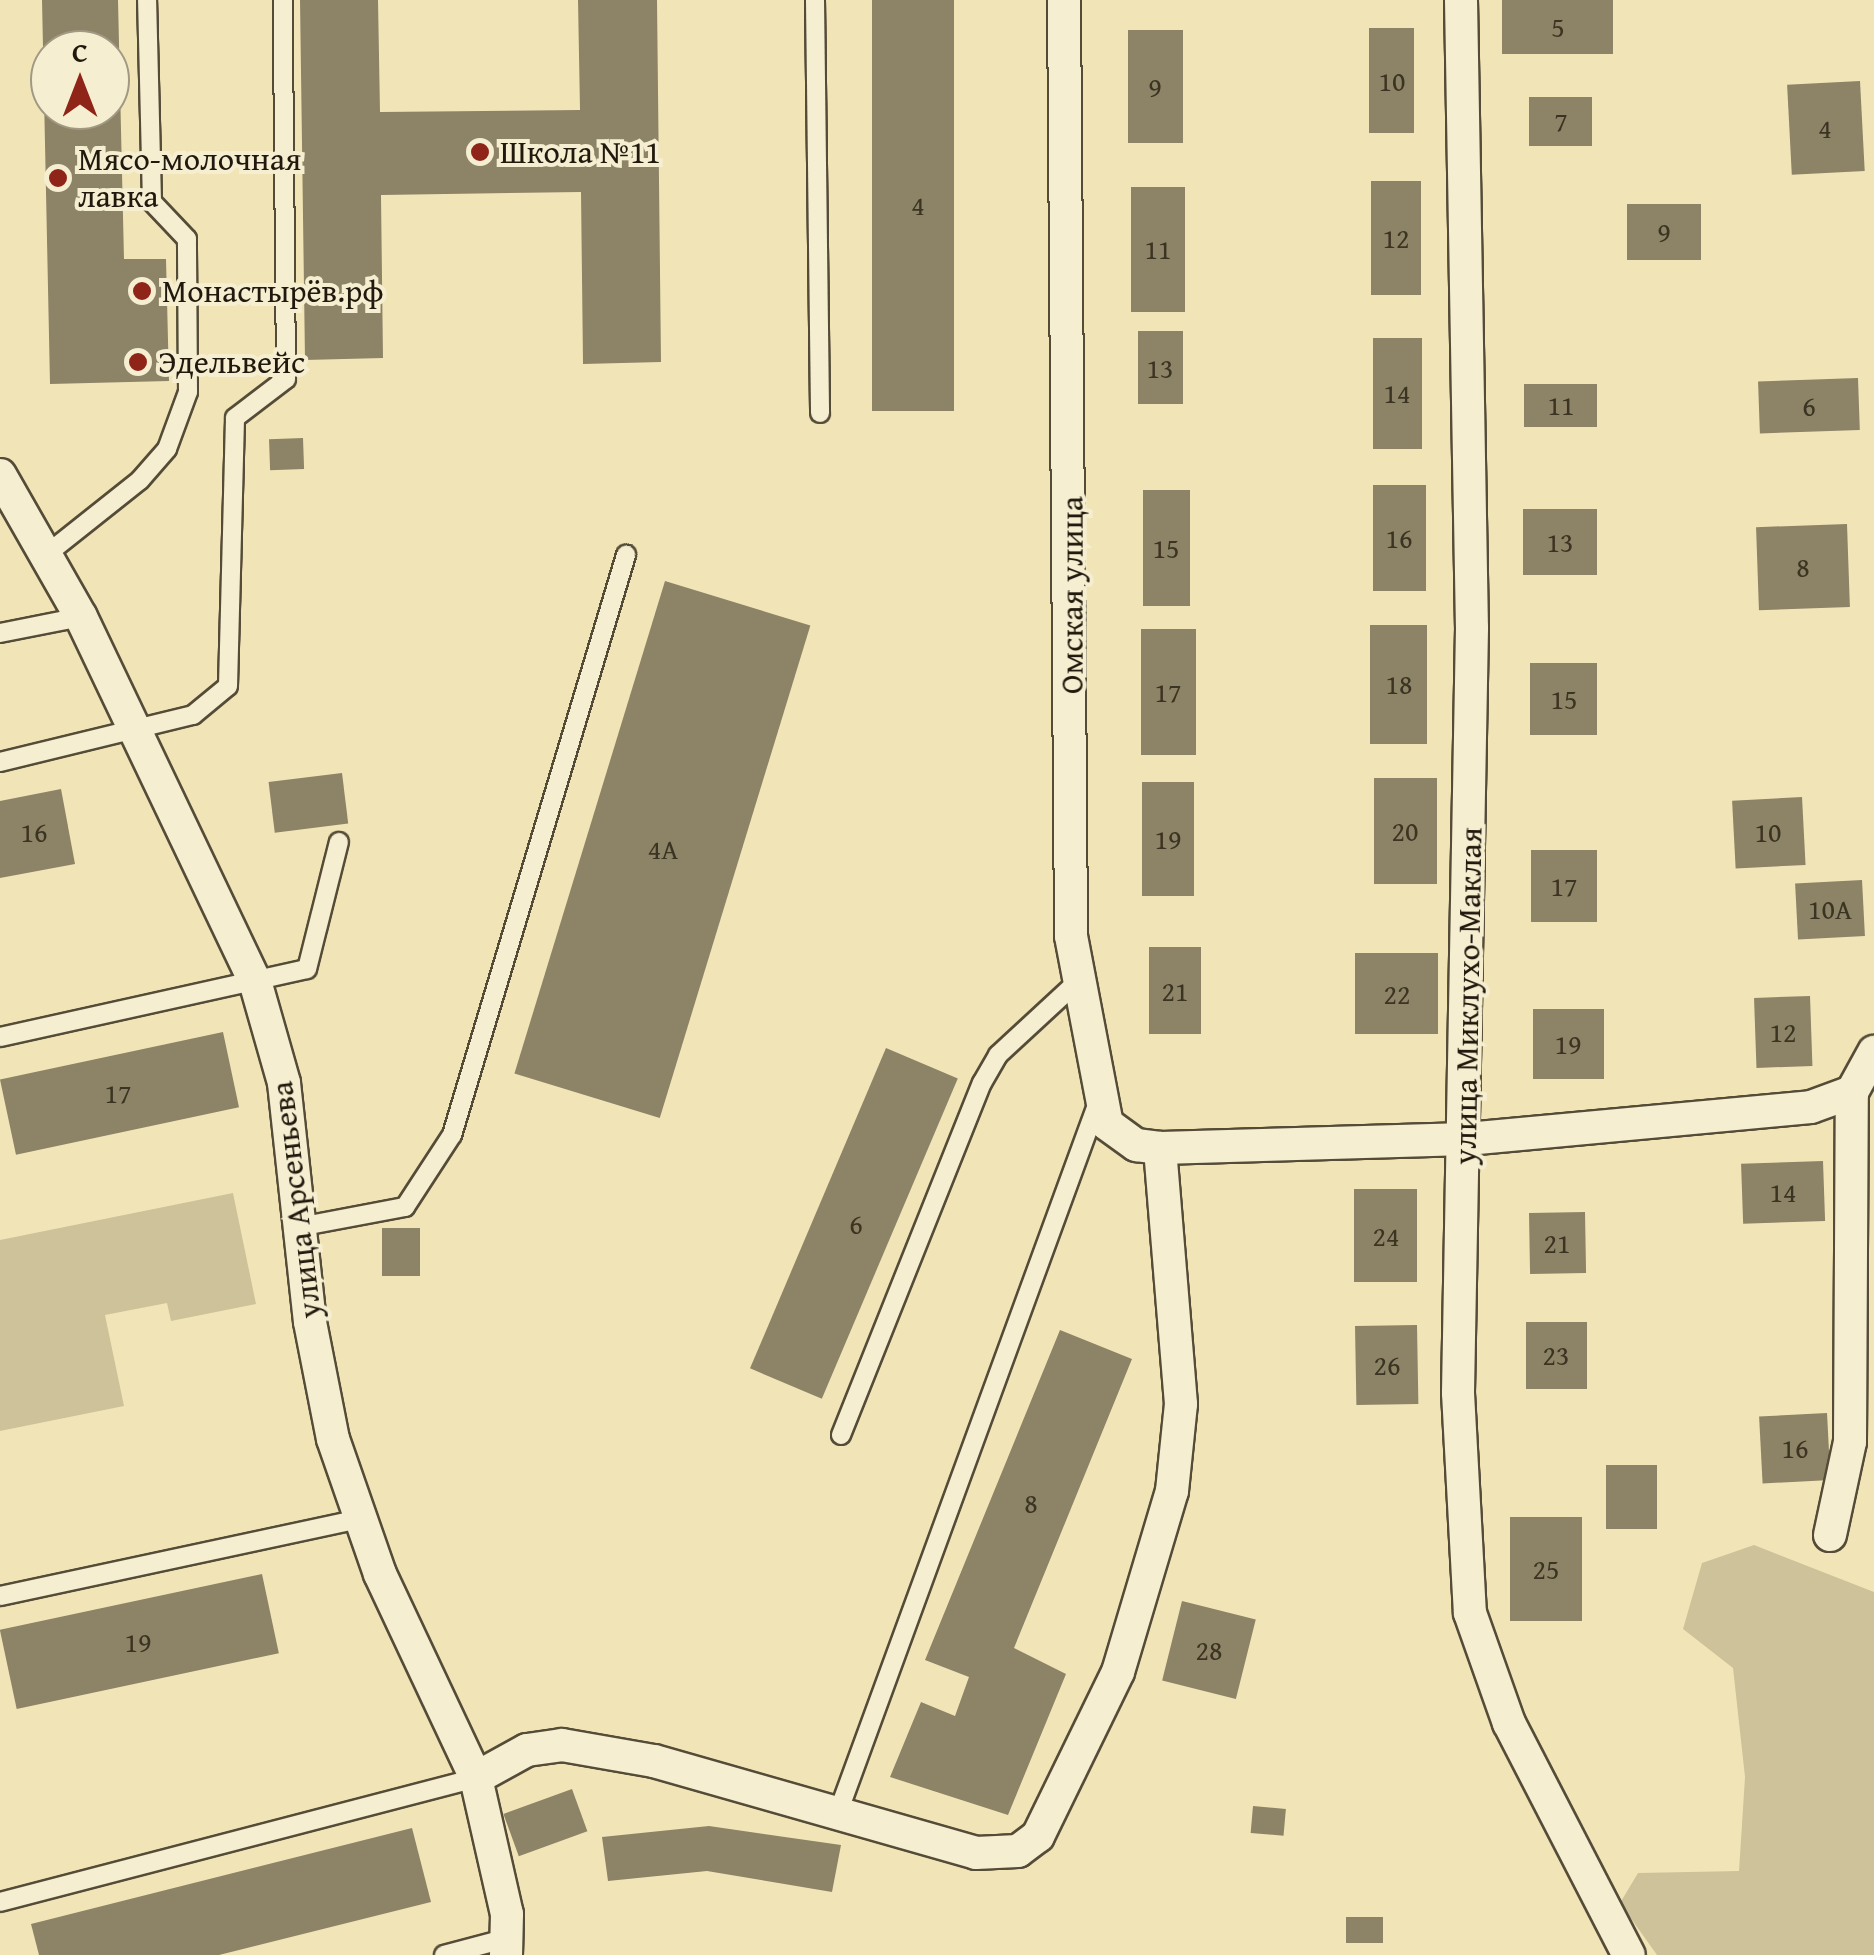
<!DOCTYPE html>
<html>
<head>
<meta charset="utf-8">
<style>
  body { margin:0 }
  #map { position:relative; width:1874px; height:1955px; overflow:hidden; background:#f1e5b8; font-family:"Gentium Book Plus",serif }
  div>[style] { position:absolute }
  .green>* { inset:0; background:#cec29b }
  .building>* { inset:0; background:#8d8366; transform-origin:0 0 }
  .roads { filter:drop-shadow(2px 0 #554c38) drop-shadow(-2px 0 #554c38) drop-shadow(0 2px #554c38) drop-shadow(0 -2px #554c38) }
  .service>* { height:18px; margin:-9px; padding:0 9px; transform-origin:9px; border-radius:9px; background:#f6eed1 }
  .minor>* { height:32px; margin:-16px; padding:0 16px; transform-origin:16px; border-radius:16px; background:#f6eed1 }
  .dots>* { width:28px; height:28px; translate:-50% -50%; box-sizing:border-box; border:5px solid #f6eed1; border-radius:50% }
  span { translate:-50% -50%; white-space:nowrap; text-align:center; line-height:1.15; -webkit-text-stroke:8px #f6eed1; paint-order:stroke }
  .number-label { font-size:28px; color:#3c3423 }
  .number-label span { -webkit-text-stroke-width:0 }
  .poi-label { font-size:32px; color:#21190d }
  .left { translate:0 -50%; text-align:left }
  .street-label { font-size:32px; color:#21190d }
  .north { position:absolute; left:30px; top:30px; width:100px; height:100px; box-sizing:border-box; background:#f6eed1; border:2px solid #a19983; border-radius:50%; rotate:0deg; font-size:28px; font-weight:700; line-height:40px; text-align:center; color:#21190d }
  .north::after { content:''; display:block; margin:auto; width:35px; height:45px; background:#8f2418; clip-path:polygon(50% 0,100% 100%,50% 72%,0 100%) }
</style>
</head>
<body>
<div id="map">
  <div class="green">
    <i style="clip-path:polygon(233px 1193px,256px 1304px,171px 1321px,167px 1303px,105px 1315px,124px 1406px,0 1431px,0 1240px)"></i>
    <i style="clip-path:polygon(1754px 1545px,1874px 1592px,1874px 1955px,1657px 1955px,1620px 1903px,1638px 1873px,1739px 1871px,1745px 1777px,1733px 1668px,1683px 1629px,1702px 1563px)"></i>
  </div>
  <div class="building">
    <i style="clip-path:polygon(evenodd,42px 0,118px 0,124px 259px,166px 259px,169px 381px,50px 384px,42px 0,50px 50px,110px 50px,110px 110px,50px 110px,50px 50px)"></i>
    <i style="clip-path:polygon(300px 0,378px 0,380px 112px,580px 110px,578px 0,657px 0,661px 362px,583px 364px,581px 192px,381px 195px,383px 358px,305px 360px)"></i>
    <i style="left:872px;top:0;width:82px;height:411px"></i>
    <i style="left:1502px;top:0;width:111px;height:54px"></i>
    <i style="left:1369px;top:28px;width:45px;height:105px"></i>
    <i style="left:1128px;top:30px;width:55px;height:113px"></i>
    <i style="left:1860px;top:81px;width:90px;height:73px;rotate:87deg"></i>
    <i style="left:1529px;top:97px;width:63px;height:49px"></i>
    <i style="left:1371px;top:181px;width:50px;height:114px"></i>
    <i style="left:1131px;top:187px;width:54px;height:125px"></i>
    <i style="left:1627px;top:204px;width:74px;height:56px"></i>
    <i style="left:1138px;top:331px;width:45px;height:73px"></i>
    <i style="left:1373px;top:338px;width:49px;height:111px"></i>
    <i style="left:1858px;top:378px;width:52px;height:100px;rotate:88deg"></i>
    <i style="left:1524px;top:384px;width:73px;height:43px"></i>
    <i style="left:303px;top:438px;width:31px;height:34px;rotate:88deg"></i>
    <i style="left:1373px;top:485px;width:53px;height:106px"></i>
    <i style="left:1143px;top:490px;width:47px;height:116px"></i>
    <i style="left:1523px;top:509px;width:74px;height:66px"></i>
    <i style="left:1847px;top:524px;width:83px;height:91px;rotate:88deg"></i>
    <i style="left:665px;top:581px;width:152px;height:515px;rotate:17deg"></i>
    <i style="left:1370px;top:625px;width:57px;height:119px"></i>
    <i style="left:1141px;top:629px;width:55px;height:126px"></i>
    <i style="left:1530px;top:663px;width:67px;height:72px"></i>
    <i style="left:342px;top:773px;width:51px;height:74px;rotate:83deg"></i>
    <i style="left:1374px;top:778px;width:63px;height:106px"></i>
    <i style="left:1142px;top:782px;width:52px;height:114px"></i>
    <i style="clip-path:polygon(61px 789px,75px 864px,0 878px,0 801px)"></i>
    <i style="left:1802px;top:797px;width:68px;height:70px;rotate:87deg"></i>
    <i style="left:1531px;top:850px;width:66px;height:72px"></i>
    <i style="left:1862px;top:880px;width:56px;height:67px;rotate:87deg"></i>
    <i style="left:1149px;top:947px;width:52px;height:87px"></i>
    <i style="left:1355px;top:953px;width:83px;height:81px"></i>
    <i style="left:1810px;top:996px;width:70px;height:56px;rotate:88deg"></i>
    <i style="left:1533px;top:1009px;width:71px;height:70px"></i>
    <i style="left:223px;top:1032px;width:77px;height:228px;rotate:78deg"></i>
    <i style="left:886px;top:1048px;width:78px;height:348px;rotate:23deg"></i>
    <i style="left:1823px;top:1161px;width:60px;height:82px;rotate:88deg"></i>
    <i style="left:1354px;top:1189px;width:63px;height:93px"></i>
    <i style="left:1585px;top:1212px;width:61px;height:56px;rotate:89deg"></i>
    <i style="left:382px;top:1228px;width:38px;height:48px"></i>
    <i style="left:1526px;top:1322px;width:61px;height:67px"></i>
    <i style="left:1417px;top:1325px;width:79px;height:62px;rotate:89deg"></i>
    <i style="clip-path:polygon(1060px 1330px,1132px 1359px,1014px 1648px,1066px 1674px,1008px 1815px,890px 1777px,921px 1702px,955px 1716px,969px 1677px,925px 1660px)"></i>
    <i style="left:1827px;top:1413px;width:67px;height:68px;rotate:87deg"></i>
    <i style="left:1606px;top:1465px;width:51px;height:64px"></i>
    <i style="left:1510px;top:1517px;width:72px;height:104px"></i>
    <i style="left:262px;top:1574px;width:81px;height:268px;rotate:78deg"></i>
    <i style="left:1182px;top:1601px;width:76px;height:82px;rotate:14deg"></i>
    <i style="left:572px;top:1789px;width:45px;height:73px;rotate:70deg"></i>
    <i style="left:1253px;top:1806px;width:33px;height:27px;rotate:5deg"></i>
    <i style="clip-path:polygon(709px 1826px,841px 1845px,832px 1892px,707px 1871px,608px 1881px,602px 1837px)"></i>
    <i style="clip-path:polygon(412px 1828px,431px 1902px,219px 1955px,39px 1955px,31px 1924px)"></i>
    <i style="left:1346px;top:1917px;width:37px;height:26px"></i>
  </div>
  <div class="roads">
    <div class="service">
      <i style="left:815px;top:0;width:413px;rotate:89.3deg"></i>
      <i style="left:47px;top:554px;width:119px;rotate:-38.5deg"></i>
      <i style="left:140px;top:480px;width:41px;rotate:-48.9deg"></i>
      <i style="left:167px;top:449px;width:61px;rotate:-69.8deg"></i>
      <i style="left:188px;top:392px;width:153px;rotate:-90.4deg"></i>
      <i style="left:187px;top:239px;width:51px;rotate:-133.4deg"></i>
      <i style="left:152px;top:202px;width:202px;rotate:-91.4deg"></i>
      <i style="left:0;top:633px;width:83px;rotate:-11.2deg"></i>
      <i style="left:0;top:762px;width:199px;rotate:-13.7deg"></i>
      <i style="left:193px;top:715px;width:45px;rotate:-39.6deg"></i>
      <i style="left:228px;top:686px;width:268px;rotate:-88.5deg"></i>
      <i style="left:235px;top:418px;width:64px;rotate:-37.4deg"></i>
      <i style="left:286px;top:379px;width:379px;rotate:-90.5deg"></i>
      <i style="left:0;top:1037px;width:314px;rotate:-12.5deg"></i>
      <i style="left:307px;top:969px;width:131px;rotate:-75.9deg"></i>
      <i style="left:304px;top:1226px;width:103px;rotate:-10.7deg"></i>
      <i style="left:405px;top:1207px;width:86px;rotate:-56.9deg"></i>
      <i style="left:452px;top:1135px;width:606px;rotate:-73.3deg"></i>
      <i style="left:841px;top:1435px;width:379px;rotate:-68.2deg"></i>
      <i style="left:982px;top:1083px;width:32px;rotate:-60deg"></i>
      <i style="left:998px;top:1055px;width:105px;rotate:-42.7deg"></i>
      <i style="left:0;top:1596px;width:367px;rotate:-12.1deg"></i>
      <i style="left:839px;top:1810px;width:751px;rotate:-69.9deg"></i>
      <i style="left:0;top:1902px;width:492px;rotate:-14.6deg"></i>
      <i style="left:444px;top:1955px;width:66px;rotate:-14.9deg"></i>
    </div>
    <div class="minor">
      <i style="left:1064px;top:0;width:936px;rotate:89.57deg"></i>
      <i style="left:1071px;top:936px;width:191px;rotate:79.2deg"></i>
      <i style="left:1107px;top:1124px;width:36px;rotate:36deg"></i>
      <i style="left:1136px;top:1145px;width:24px;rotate:7deg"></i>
      <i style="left:1160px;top:1148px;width:307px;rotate:-1.7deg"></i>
      <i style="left:1467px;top:1139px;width:345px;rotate:-5.3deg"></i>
      <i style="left:1811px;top:1107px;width:44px;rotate:-20.1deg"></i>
      <i style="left:1461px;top:0;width:628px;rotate:89deg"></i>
      <i style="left:1472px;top:628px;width:765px;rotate:91.05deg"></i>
      <i style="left:1458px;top:1393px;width:220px;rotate:86.9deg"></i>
      <i style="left:1470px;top:1613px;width:117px;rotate:70.5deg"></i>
      <i style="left:1509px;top:1723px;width:261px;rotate:62.7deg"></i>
      <i style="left:0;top:475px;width:163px;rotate:60.3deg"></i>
      <i style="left:81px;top:617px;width:403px;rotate:64.5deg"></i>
      <i style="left:255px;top:981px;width:106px;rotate:74.1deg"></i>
      <i style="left:284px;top:1083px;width:240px;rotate:83.8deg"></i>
      <i style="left:310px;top:1322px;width:119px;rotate:78.9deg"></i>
      <i style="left:333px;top:1439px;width:143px;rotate:70.8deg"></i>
      <i style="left:380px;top:1574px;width:225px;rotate:64.8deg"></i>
      <i style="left:476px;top:1778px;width:139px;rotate:77.2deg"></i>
      <i style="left:507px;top:1914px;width:41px;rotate:91.4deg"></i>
      <i style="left:1830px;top:1535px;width:95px;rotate:-77.9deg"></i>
      <i style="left:1850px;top:1442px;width:350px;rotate:-89.7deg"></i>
      <i style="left:1852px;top:1092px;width:46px;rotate:-61.2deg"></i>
      <i style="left:476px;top:1778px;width:58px;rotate:-28.8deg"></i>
      <i style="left:527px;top:1750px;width:35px;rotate:-8deg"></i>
      <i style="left:562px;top:1745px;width:93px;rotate:9.9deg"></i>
      <i style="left:654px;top:1761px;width:335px;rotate:15.9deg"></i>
      <i style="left:976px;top:1853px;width:42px;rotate:-2.7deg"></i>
      <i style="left:1018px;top:1851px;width:25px;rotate:-37deg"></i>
      <i style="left:1038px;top:1836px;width:182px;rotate:-64deg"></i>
      <i style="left:1118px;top:1672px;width:189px;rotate:-73.4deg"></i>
      <i style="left:1172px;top:1491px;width:87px;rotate:-84.1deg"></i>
      <i style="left:1181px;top:1404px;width:257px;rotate:-94.7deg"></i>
    </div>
  </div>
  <div class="dots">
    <i style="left:480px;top:152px;background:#8f2418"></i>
    <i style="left:58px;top:178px;background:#8f2418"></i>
    <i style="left:142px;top:291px;background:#8f2418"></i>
    <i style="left:138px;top:362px;background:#8f2418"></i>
  </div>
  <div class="number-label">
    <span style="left:1558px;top:27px">5</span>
    <span style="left:1392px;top:81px">10</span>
    <span style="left:1155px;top:87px">9</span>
    <span style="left:1561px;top:121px">7</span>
    <span style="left:1825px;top:128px">4</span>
    <span style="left:918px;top:205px">4</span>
    <span style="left:1664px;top:232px">9</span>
    <span style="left:1396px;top:238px">12</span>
    <span style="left:1158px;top:249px">11</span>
    <span style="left:1160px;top:368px">13</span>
    <span style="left:1397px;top:393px">14</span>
    <span style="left:1561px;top:405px">11</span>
    <span style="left:1809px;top:406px">6</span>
    <span style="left:1399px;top:538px">16</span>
    <span style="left:1560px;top:542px">13</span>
    <span style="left:1166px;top:548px">15</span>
    <span style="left:1803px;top:567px">8</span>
    <span style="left:1399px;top:684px">18</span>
    <span style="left:1168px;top:692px">17</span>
    <span style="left:1564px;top:699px">15</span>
    <span style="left:1405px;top:831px">20</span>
    <span style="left:34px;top:832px">16</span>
    <span style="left:1768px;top:832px">10</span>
    <span style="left:1168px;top:839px">19</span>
    <span style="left:663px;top:849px">4А</span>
    <span style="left:1564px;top:886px">17</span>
    <span style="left:1830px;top:909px">10А</span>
    <span style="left:1175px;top:991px">21</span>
    <span style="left:1397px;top:994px">22</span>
    <span style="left:1783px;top:1032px">12</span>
    <span style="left:1568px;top:1044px">19</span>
    <span style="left:118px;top:1093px">17</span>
    <span style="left:1783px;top:1192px">14</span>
    <span style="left:856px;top:1224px">6</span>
    <span style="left:1386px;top:1236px">24</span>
    <span style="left:1557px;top:1243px">21</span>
    <span style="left:1556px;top:1355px">23</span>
    <span style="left:1387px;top:1365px">26</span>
    <span style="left:1795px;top:1448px">16</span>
    <span style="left:1031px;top:1503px">8</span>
    <span style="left:1546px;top:1569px">25</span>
    <span style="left:138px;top:1642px">19</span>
    <span style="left:1209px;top:1650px">28</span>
  </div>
  <div class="poi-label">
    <span class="left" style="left:500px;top:152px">Школа №11</span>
    <span class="left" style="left:78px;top:178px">Мясо-молочная<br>лавка</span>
    <span class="left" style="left:162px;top:291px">Монастырёв.рф</span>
    <span class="left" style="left:158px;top:362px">Эдельвейс</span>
  </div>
  <div class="street-label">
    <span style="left:1072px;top:595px;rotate:-90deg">Омская улица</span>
    <span style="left:1468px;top:996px;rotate:-89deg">улица Миклухо-Маклая</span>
    <span style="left:296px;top:1200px;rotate:-97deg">улица Арсеньева</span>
  </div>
  <div class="north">С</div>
</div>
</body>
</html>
